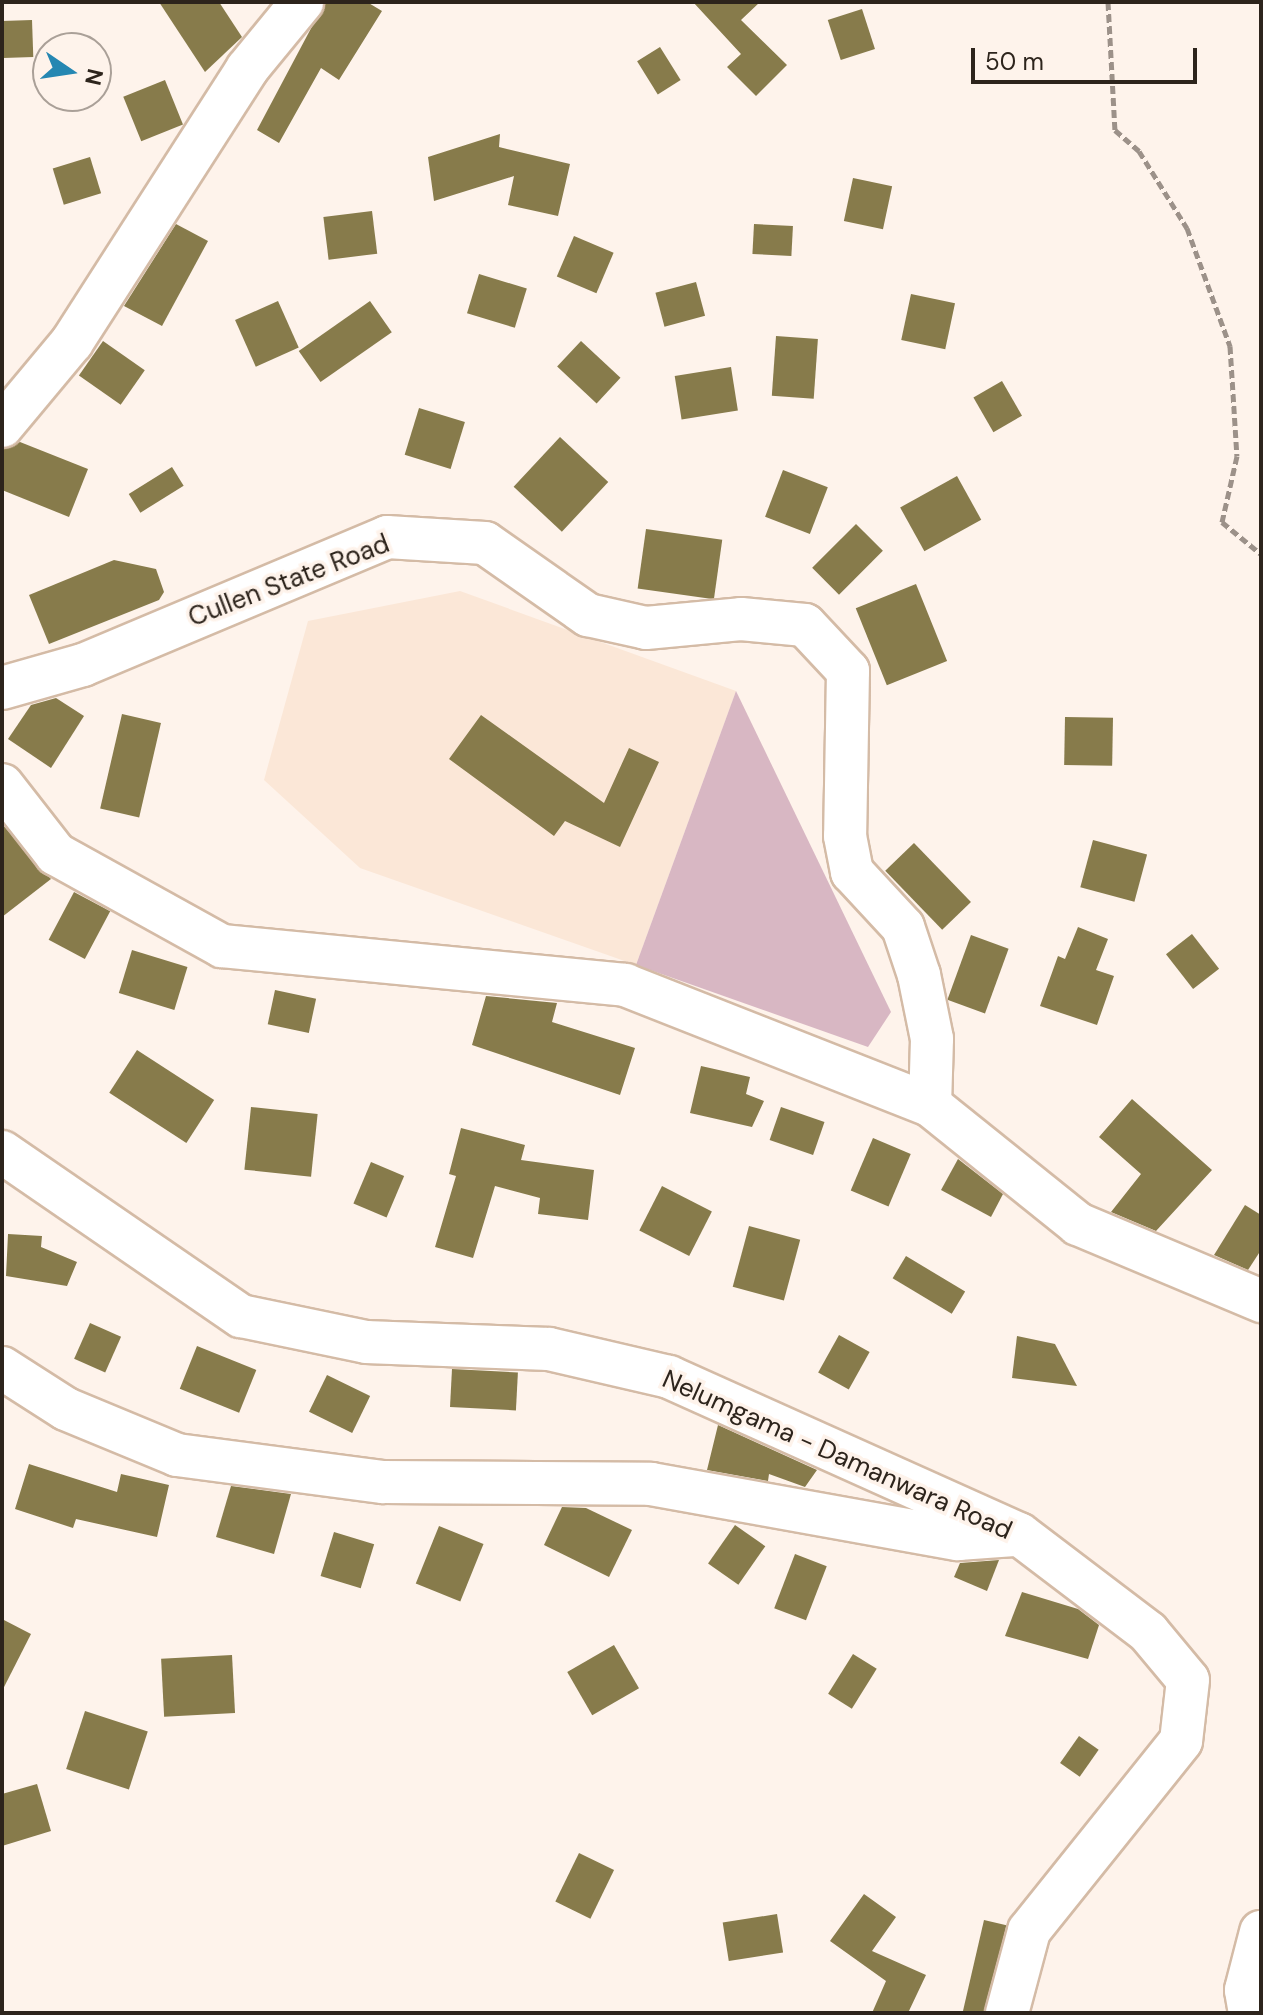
<!DOCTYPE html>
<html>
<head>
<meta charset="utf-8">
<style>
  body { margin:0 }
  #map { position:relative; width:1263px; height:2015px; overflow:hidden; background:#fef3eb; font-family:"DM Sans",sans-serif }
  div>[style] { position:absolute }
  .built>* { inset:0; background:#fbe7d7 }
  .green>* { inset:0; background:#d8b7c3 }
  .building>* { inset:0; background:#877b4b; transform-origin:0 0 }
  .path>* { height:5px; margin-top:-2.5px; transform-origin:0; background:repeating-linear-gradient(90deg,#9c9189 0 8px,transparent 0 12px) }
  .roads { filter:drop-shadow(2px 0 #d4bba6) drop-shadow(-2px 0 #d4bba6) drop-shadow(0 2px #d4bba6) drop-shadow(0 -2px #d4bba6) }
  .minor>* { height:42px; margin:-21px; padding:0 21px; transform-origin:21px; border-radius:21px; background:#fff }
  span { translate:-50% -50%; white-space:nowrap; text-align:center; line-height:1.15; -webkit-text-stroke:7px #fef3eb; paint-order:stroke }
  .street-label { font-size:26px; color:#2d241c }
  .frame { position:absolute; inset:0; border:4px solid #2d241c; pointer-events:none }
  .north { position:absolute; left:32px; top:32px; width:80px; height:80px; box-sizing:border-box; background:#fef3eb; border:2px solid #aaa098; border-radius:50%; rotate:103deg; font-size:22px; font-weight:700; line-height:32px; text-align:center; color:#2d241c }
  .north::after { content:''; display:block; margin:auto; width:28px; height:36px; background:#2587b2; clip-path:polygon(50% 0,100% 100%,50% 72%,0 100%) }
  .scale { position:absolute; left:971px; top:48px; width:226px; height:36px; box-sizing:border-box; border:4px solid #2d241c; border-top:0; padding-left:10px; font-size:24px; line-height:28px; white-space:nowrap; color:#2d241c; -webkit-text-stroke:6px #fef3eb; paint-order:stroke }
</style>
</head>
<body>
<div id="map">
  <div class="built">
    <i style="clip-path:polygon(460px 591px,736px 691px,636px 965px,360px 868px,264px 780px,308px 621px)"></i>
  </div>
  <div class="green">
    <i style="clip-path:polygon(736px 691px,891px 1012px,868px 1047px,636px 965px)"></i>
  </div>
  <div class="building">
    <i style="clip-path:polygon(159px 2px,219px 2px,242px 37px,205px 72px)"></i>
    <i style="clip-path:polygon(325px 2px,367px 2px,382px 11px,339px 80px,321px 68px,279px 143px,257px 130px)"></i>
    <i style="clip-path:polygon(693px 2px,760px 2px,741px 20px,787px 65px,756px 96px,727px 67px,741px 54px)"></i>
    <i style="left:862px;top:9px;width:42px;height:36px;rotate:72deg"></i>
    <i style="left:32px;top:20px;width:37px;height:30px;rotate:88deg"></i>
    <i style="left:660px;top:47px;width:39px;height:27px;rotate:58deg"></i>
    <i style="left:165px;top:80px;width:48px;height:45px;rotate:68deg"></i>
    <i style="clip-path:polygon(500px 134px,499px 147px,570px 164px,558px 216px,508px 205px,514px 176px,434px 201px,428px 157px)"></i>
    <i style="left:90px;top:157px;width:38px;height:39px;rotate:73deg"></i>
    <i style="left:853px;top:178px;width:40px;height:44px;rotate:12deg"></i>
    <i style="left:372px;top:211px;width:43px;height:49px;rotate:83deg"></i>
    <i style="clip-path:polygon(176px 224px,208px 241px,162px 326px,124px 306px)"></i>
    <i style="left:754px;top:224px;width:39px;height:30px;rotate:3deg"></i>
    <i style="left:574px;top:236px;width:43px;height:44px;rotate:23deg"></i>
    <i style="left:479px;top:274px;width:50px;height:41px;rotate:17deg"></i>
    <i style="left:696px;top:282px;width:35px;height:42px;rotate:75deg"></i>
    <i style="left:911px;top:294px;width:45px;height:47px;rotate:12deg"></i>
    <i style="left:278px;top:301px;width:51px;height:47px;rotate:66deg"></i>
    <i style="left:370px;top:301px;width:38px;height:87px;rotate:55deg"></i>
    <i style="left:776px;top:336px;width:42px;height:60px;rotate:4deg"></i>
    <i style="left:103px;top:341px;width:51px;height:42px;rotate:35deg"></i>
    <i style="left:581px;top:341px;width:54px;height:35px;rotate:43deg"></i>
    <i style="left:731px;top:367px;width:44px;height:57px;rotate:81deg"></i>
    <i style="left:1002px;top:381px;width:40px;height:33px;rotate:60deg"></i>
    <i style="left:419px;top:408px;width:48px;height:49px;rotate:17deg"></i>
    <i style="left:560px;top:437px;width:66px;height:68px;rotate:43deg"></i>
    <i style="clip-path:polygon(20px 442px,88px 469px,69px 517px,2px 490px,2px 449px)"></i>
    <i style="left:172px;top:467px;width:22px;height:51px;rotate:58deg"></i>
    <i style="left:783px;top:470px;width:48px;height:50px;rotate:21deg"></i>
    <i style="left:957px;top:476px;width:50px;height:65px;rotate:61deg"></i>
    <i style="left:856px;top:524px;width:38px;height:62px;rotate:45deg"></i>
    <i style="left:646px;top:529px;width:77px;height:60px;rotate:8deg"></i>
    <i style="clip-path:polygon(114px 560px,156px 569px,164px 592px,159px 600px,49px 644px,29px 595px)"></i>
    <i style="left:916px;top:584px;width:83px;height:65px;rotate:68deg"></i>
    <i style="clip-path:polygon(56px 698px,84px 716px,51px 768px,8px 739px,31px 705px)"></i>
    <i style="left:122px;top:714px;width:40px;height:97px;rotate:13deg"></i>
    <i style="clip-path:polygon(481px 715px,604px 803px,629px 748px,659px 762px,620px 847px,565px 821px,554px 836px,449px 759px)"></i>
    <i style="left:1065px;top:717px;width:48px;height:48px;rotate:1deg"></i>
    <i style="clip-path:polygon(2px 824px,51px 879px,2px 917px)"></i>
    <i style="left:1093px;top:840px;width:56px;height:49px;rotate:15deg"></i>
    <i style="left:914px;top:843px;width:82px;height:40px;rotate:46deg"></i>
    <i style="left:74px;top:892px;width:41px;height:54px;rotate:28deg"></i>
    <i style="clip-path:polygon(1078px 927px,1108px 939px,1096px 970px,1114px 976px,1097px 1025px,1040px 1006px,1058px 956px,1065px 959px)"></i>
    <i style="left:1192px;top:934px;width:44px;height:33px;rotate:52deg"></i>
    <i style="left:971px;top:935px;width:40px;height:69px;rotate:20deg"></i>
    <i style="left:132px;top:950px;width:58px;height:45px;rotate:17deg"></i>
    <i style="left:275px;top:990px;width:42px;height:35px;rotate:12deg"></i>
    <i style="clip-path:polygon(486px 996px,557px 1003px,552px 1022px,635px 1048px,620px 1095px,472px 1045px)"></i>
    <i style="left:137px;top:1050px;width:92px;height:51px;rotate:33deg"></i>
    <i style="clip-path:polygon(701px 1066px,750px 1077px,746px 1094px,764px 1101px,752px 1127px,690px 1113px)"></i>
    <i style="clip-path:polygon(1132px 1099px,1212px 1170px,1156px 1231px,1111px 1212px,1141px 1174px,1099px 1137px)"></i>
    <i style="left:251px;top:1107px;width:67px;height:63px;rotate:6deg"></i>
    <i style="left:781px;top:1107px;width:46px;height:35px;rotate:19deg"></i>
    <i style="clip-path:polygon(461px 1128px,525px 1145px,521px 1160px,594px 1170px,588px 1220px,538px 1214px,540px 1198px,495px 1186px,473px 1258px,435px 1247px,456px 1176px,449px 1174px)"></i>
    <i style="left:873px;top:1138px;width:41px;height:57px;rotate:23deg"></i>
    <i style="clip-path:polygon(958px 1159px,1003px 1194px,991px 1217px,941px 1190px)"></i>
    <i style="left:371px;top:1162px;width:36px;height:45px;rotate:23deg"></i>
    <i style="left:662px;top:1186px;width:56px;height:50px;rotate:27deg"></i>
    <i style="clip-path:polygon(1245px 1205px,1261px 1215px,1261px 1250px,1248px 1270px,1214px 1255px)"></i>
    <i style="left:749px;top:1226px;width:53px;height:63px;rotate:15deg"></i>
    <i style="clip-path:polygon(8px 1234px,42px 1236px,41px 1247px,77px 1262px,67px 1286px,6px 1276px)"></i>
    <i style="left:906px;top:1256px;width:69px;height:26px;rotate:31deg"></i>
    <i style="left:90px;top:1323px;width:34px;height:39px;rotate:24deg"></i>
    <i style="left:839px;top:1335px;width:35px;height:43px;rotate:29deg"></i>
    <i style="clip-path:polygon(1017px 1336px,1055px 1344px,1077px 1386px,1012px 1378px)"></i>
    <i style="left:197px;top:1346px;width:64px;height:46px;rotate:22deg"></i>
    <i style="left:452px;top:1369px;width:66px;height:38px;rotate:3deg"></i>
    <i style="left:327px;top:1375px;width:48px;height:41px;rotate:26deg"></i>
    <i style="clip-path:polygon(718px 1425px,817px 1470px,805px 1487px,769px 1474px,768px 1481px,707px 1470px)"></i>
    <i style="clip-path:polygon(29px 1464px,117px 1492px,121px 1474px,169px 1485px,157px 1537px,76px 1519px,73px 1528px,15px 1509px)"></i>
    <i style="clip-path:polygon(231px 1486px,291px 1494px,274px 1554px,216px 1537px)"></i>
    <i style="clip-path:polygon(562px 1507px,586px 1508px,632px 1530px,609px 1577px,544px 1545px)"></i>
    <i style="left:735px;top:1525px;width:37px;height:47px;rotate:35deg"></i>
    <i style="left:439px;top:1526px;width:48px;height:62px;rotate:22deg"></i>
    <i style="left:334px;top:1532px;width:42px;height:46px;rotate:17deg"></i>
    <i style="left:795px;top:1554px;width:34px;height:58px;rotate:21deg"></i>
    <i style="clip-path:polygon(999px 1560px,987px 1591px,954px 1577px,960px 1563px)"></i>
    <i style="clip-path:polygon(1022px 1592px,1078px 1609px,1099px 1625px,1088px 1659px,1005px 1636px)"></i>
    <i style="clip-path:polygon(2px 1619px,31px 1634px,2px 1691px)"></i>
    <i style="left:614px;top:1645px;width:50px;height:54px;rotate:60deg"></i>
    <i style="left:853px;top:1654px;width:28px;height:47px;rotate:32deg"></i>
    <i style="left:232px;top:1655px;width:58px;height:71px;rotate:87deg"></i>
    <i style="left:85px;top:1711px;width:66px;height:61px;rotate:18deg"></i>
    <i style="left:1079px;top:1736px;width:24px;height:33px;rotate:35deg"></i>
    <i style="clip-path:polygon(37px 1784px,51px 1831px,2px 1846px,2px 1794px)"></i>
    <i style="left:579px;top:1853px;width:39px;height:54px;rotate:26deg"></i>
    <i style="clip-path:polygon(864px 1894px,896px 1917px,872px 1951px,926px 1975px,908px 2013px,872px 2013px,886px 1981px,830px 1941px)"></i>
    <i style="left:777px;top:1914px;width:39px;height:55px;rotate:81deg"></i>
    <i style="left:984px;top:1920px;width:23px;height:96px;rotate:13deg"></i>
  </div>
  <div class="path">
    <i style="left:1108px;top:2px;width:128px;rotate:86.9deg"></i>
    <i style="left:1115px;top:130px;width:32px;rotate:41deg"></i>
    <i style="left:1139px;top:151px;width:91px;rotate:58.1deg"></i>
    <i style="left:1187px;top:228px;width:126px;rotate:70deg"></i>
    <i style="left:1230px;top:346px;width:110px;rotate:86.4deg"></i>
    <i style="left:1237px;top:456px;width:68px;rotate:102.8deg"></i>
    <i style="left:1222px;top:522px;width:50px;rotate:39.4deg"></i>
  </div>
  <div class="roads">
    <div class="minor">
      <i style="left:2px;top:426px;width:109px;rotate:-50.2deg"></i>
      <i style="left:72px;top:342px;width:324px;rotate:-57.3deg"></i>
      <i style="left:247px;top:69px;width:87px;rotate:-50.6deg"></i>
      <i style="left:2px;top:688px;width:84px;rotate:-15.9deg"></i>
      <i style="left:83px;top:665px;width:330px;rotate:-22.8deg"></i>
      <i style="left:387px;top:537px;width:98px;rotate:3.5deg"></i>
      <i style="left:485px;top:543px;width:126px;rotate:35deg"></i>
      <i style="left:588px;top:615px;width:59px;rotate:12.6deg"></i>
      <i style="left:646px;top:628px;width:95px;rotate:-5.4deg"></i>
      <i style="left:741px;top:619px;width:64px;rotate:5.4deg"></i>
      <i style="left:805px;top:625px;width:63px;rotate:46.9deg"></i>
      <i style="left:848px;top:671px;width:165px;rotate:91deg"></i>
      <i style="left:845px;top:836px;width:37px;rotate:79deg"></i>
      <i style="left:852px;top:872px;width:75px;rotate:47.2deg"></i>
      <i style="left:903px;top:927px;width:51px;rotate:71.6deg"></i>
      <i style="left:919px;top:975px;width:65px;rotate:78.5deg"></i>
      <i style="left:932px;top:1039px;width:66px;rotate:91.7deg"></i>
      <i style="left:930px;top:1105px;width:190px;rotate:38.8deg"></i>
      <i style="left:1078px;top:1224px;width:199px;rotate:22.8deg"></i>
      <i style="left:2px;top:785px;width:88px;rotate:52deg"></i>
      <i style="left:56px;top:854px;width:190px;rotate:29deg"></i>
      <i style="left:222px;top:946px;width:405px;rotate:5.5deg"></i>
      <i style="left:625px;top:985px;width:328px;rotate:21.5deg"></i>
      <i style="left:2px;top:1152px;width:290px;rotate:34.5deg"></i>
      <i style="left:241px;top:1316px;width:128px;rotate:11.7deg"></i>
      <i style="left:366px;top:1342px;width:183px;rotate:2.2deg"></i>
      <i style="left:549px;top:1349px;width:123px;rotate:13.1deg"></i>
      <i style="left:669px;top:1377px;width:384px;rotate:24.2deg"></i>
      <i style="left:1019px;top:1534px;width:162px;rotate:37.2deg"></i>
      <i style="left:1148px;top:1632px;width:62px;rotate:50.2deg"></i>
      <i style="left:1188px;top:1680px;width:61px;rotate:96.5deg"></i>
      <i style="left:1181px;top:1741px;width:243px;rotate:128.7deg"></i>
      <i style="left:1029px;top:1931px;width:85px;rotate:105deg"></i>
      <i style="left:2px;top:1368px;width:76px;rotate:32.6deg"></i>
      <i style="left:66px;top:1409px;width:120px;rotate:22.5deg"></i>
      <i style="left:177px;top:1455px;width:208px;rotate:7.5deg"></i>
      <i style="left:383px;top:1482px;width:268px;rotate:0.4deg"></i>
      <i style="left:651px;top:1484px;width:312px;rotate:10.2deg"></i>
      <i style="left:958px;top:1539px;width:56px;rotate:-4.1deg"></i>
      <i style="left:1250px;top:2013px;width:23px;rotate:-100deg"></i>
      <i style="left:1246px;top:1990px;width:60px;rotate:-75.5deg"></i>
    </div>
  </div>
  <div class="street-label">
    <span style="left:289px;top:581px;rotate:-21deg">Cullen State Road</span>
    <span style="left:837px;top:1455px;rotate:24deg">Nelumgama - Damanwara Road</span>
  </div>
  <div class="frame"></div>
  <div class="north">N</div>
  <div class="scale">50 m</div>
</div>
</body>
</html>
